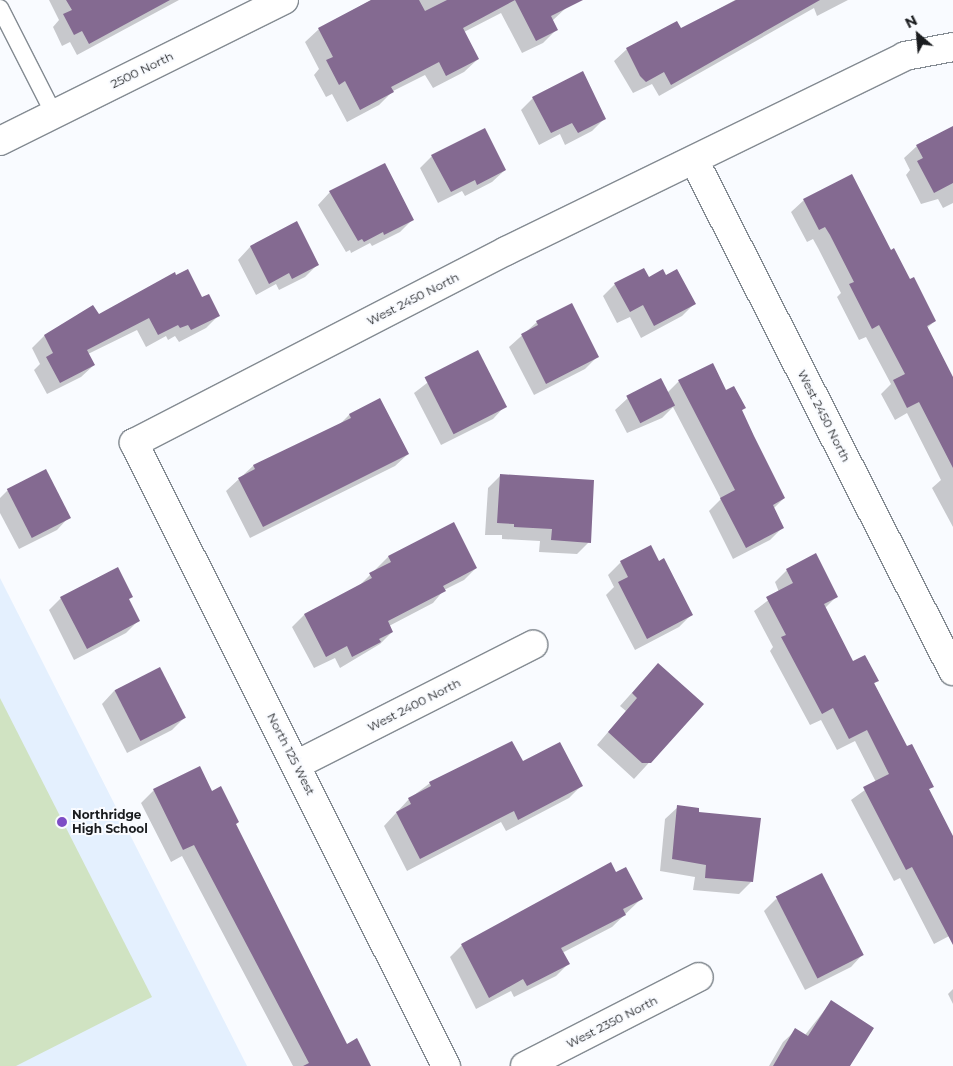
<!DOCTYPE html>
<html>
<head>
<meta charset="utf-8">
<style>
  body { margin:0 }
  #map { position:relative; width:953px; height:1066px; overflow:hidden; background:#f9fbff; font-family:Montserrat,sans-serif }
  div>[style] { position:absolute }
  .built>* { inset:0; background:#e4f0fe }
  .green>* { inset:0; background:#d0e3c2 }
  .shadow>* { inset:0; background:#0003 }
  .building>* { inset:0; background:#846a91; transform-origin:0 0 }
  .roads { filter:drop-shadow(1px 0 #848b92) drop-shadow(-1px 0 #848b92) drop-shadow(0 1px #848b92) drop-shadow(0 -1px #848b92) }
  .lane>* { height:16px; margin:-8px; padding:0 8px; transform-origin:8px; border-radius:8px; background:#fff }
  .street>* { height:28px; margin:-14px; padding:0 14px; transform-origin:14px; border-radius:14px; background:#fff }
  .dots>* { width:14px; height:14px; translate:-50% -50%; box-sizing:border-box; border:2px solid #f9fbff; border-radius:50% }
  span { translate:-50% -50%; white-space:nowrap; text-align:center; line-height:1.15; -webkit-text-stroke:4px #f9fbff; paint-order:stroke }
  .street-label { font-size:12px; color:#1a1c1f }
  .poi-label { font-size:12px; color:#1a1c1f; font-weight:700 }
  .left { translate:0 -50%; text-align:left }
  .north { position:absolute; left:893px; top:10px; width:50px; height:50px; -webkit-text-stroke:4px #f9fbff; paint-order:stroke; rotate:333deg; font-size:14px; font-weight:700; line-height:20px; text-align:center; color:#1a1c1f }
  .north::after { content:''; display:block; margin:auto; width:18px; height:22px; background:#1a1c1f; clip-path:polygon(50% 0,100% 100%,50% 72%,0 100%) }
</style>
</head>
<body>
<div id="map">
  <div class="built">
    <i style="clip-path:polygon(0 578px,247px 1066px,0 1066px)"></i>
  </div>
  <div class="green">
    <i style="clip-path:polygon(0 698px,152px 997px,16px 1066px,0 1066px)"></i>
  </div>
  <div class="shadow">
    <i style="clip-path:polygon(49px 0,179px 0,77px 55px,70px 42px,62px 46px,53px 27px,59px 20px)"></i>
    <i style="clip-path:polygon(371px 0,563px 0,567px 7px,552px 21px,556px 30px,543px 43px,522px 53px,501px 13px,464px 32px,478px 59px,464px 72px,433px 88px,425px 75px,393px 91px,379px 105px,347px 122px,332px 94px,326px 97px,314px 75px,319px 69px,305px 42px,319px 29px)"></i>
    <i style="clip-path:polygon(735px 0,848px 0,817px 16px,814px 8px,659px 96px,652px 84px,633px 93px,614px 61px,627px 49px,680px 30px)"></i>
    <i style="clip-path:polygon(583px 72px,604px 119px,592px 131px,565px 145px,560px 134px,539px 145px,521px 110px,533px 98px)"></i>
    <i style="clip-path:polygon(953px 136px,953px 203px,943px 208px,938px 199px,921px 204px,906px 175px,910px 170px,904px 158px,917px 146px)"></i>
    <i style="clip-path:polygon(432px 156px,505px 170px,492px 182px,465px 196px,462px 191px,438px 203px,420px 168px)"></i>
    <i style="clip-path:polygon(330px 192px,412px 220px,400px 232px,372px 246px,370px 243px,351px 253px,350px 250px,346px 252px,318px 205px)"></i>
    <i style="clip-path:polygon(804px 200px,890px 252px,935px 321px,927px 328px,953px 379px,953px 527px,932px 488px,941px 480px,907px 413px,895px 420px,881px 394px,891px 384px,866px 337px,859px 340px,837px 297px,841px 293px,818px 248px,813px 239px,807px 242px,791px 212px)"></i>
    <i style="clip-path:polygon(297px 223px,317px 265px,305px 277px,279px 290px,276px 284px,256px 295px,238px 260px,250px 247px)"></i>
    <i style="clip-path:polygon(666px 276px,694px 304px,682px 316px,641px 338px,630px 317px,617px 323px,603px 296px,615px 284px)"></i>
    <i style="clip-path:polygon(202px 299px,218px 316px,206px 328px,179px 342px,175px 336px,168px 340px,166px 336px,146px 347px,137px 330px,88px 354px,94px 365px,81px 377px,47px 394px,34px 370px,40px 364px,32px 348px,44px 336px,92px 307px,98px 316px)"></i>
    <i style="clip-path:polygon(537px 322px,598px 356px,585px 369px,534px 395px,509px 347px)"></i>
    <i style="clip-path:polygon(477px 352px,505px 406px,493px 419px,441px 445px,414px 393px,448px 367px)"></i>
    <i style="clip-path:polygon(712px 364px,726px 392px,744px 408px,741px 411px,784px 498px,773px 509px,783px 527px,770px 540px,733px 559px,709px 511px,721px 499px,673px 407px,662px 418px,627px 433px,615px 410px,628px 398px,667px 393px,679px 381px)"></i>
    <i style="clip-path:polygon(380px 400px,408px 454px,395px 466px,250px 538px,226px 491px,253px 466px,339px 425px,349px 415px)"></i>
    <i style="clip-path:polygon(45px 471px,69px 517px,57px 530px,19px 549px,0 513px,0 498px,7px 491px)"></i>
    <i style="clip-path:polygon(500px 476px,589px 542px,577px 554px,539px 552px,540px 541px,502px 539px,502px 535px,485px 535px,488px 488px)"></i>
    <i style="clip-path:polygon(453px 524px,476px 568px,464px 580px,444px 590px,433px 603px,389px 626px,392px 632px,380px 644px,340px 668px,335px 658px,314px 668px,292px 627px,304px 615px,358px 587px,388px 557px)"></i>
    <i style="clip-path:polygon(650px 547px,692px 614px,679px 627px,635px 650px,606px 595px,614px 587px,608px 575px,621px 562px)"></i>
    <i style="clip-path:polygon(787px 570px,837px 596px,825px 608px,853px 663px,877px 680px,874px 684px,907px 748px,932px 787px,928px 790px,953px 839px,953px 934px,934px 944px,900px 878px,894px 881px,851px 800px,876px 782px,855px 741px,837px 750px,821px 720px,810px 725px,770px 651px,773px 647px,754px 611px,779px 592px,775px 582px)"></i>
    <i style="clip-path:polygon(61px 598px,128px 600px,138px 621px,126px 633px,74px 660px,49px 610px)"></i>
    <i style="clip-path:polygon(159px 669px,184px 718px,172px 730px,127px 753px,102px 704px,114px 691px)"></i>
    <i style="clip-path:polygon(646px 677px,702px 705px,634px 779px,597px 745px,626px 711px,620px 706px)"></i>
    <i style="clip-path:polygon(522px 763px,581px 786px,569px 798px,506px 831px,501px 822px,407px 871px,384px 826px,409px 799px,430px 783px)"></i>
    <i style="clip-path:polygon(199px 768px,211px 793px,235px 824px,346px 1045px,370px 1066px,293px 1066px,182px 856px,171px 862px,141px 803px,154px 790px)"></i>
    <i style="clip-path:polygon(678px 807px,698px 813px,751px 882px,739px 894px,693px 890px,695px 877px,660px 871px,665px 819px)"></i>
    <i style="clip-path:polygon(641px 899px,612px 927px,562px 953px,568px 964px,556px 976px,514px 997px,511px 991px,476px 1009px,450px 957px,462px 945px)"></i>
    <i style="clip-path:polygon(776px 899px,863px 954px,851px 967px,805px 990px,764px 911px)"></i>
    <i style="clip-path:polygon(953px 989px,953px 1004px,948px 994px)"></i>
    <i style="clip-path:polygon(831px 1002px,848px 1066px,769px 1066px,783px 1042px,796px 1030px,805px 1035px)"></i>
  </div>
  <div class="building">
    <i style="clip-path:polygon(66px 0,170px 0,89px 44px,82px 31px,74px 35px,63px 14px,72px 10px)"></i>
    <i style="clip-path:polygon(371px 0,419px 0,425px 11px,447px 0,583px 0,551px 16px,558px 30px,536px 41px,515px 0,463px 28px,479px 59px,446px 76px,439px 62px,391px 87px,394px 92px,360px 110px,345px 81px,339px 85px,326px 60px,333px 57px,318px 28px)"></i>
    <i style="clip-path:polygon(736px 0,820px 0,671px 85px,664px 72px,646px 82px,640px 76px,626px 48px,677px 21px,681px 28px)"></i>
    <i style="clip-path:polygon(583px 71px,606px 119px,578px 133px,572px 123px,551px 133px,532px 97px)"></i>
    <i style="clip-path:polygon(953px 126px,953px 183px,934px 193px,917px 161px,923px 158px,916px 145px)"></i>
    <i style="clip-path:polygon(485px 128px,506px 170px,477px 185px,475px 180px,451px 192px,431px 155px)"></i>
    <i style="clip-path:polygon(385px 163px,414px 220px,384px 235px,383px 232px,364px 242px,362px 239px,358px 241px,329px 191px)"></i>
    <i style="clip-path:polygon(852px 174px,891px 250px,894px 248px,910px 279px,914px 277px,936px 321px,927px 326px,953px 377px,953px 468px,919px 402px,907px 408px,893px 380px,905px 374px,879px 325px,872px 329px,849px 284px,854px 282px,830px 235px,825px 227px,819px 230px,803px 199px)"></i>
    <i style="clip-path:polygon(297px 221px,319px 265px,292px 279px,289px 273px,269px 284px,250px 246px)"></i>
    <i style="clip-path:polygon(644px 268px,649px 277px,663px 269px,666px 275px,677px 269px,696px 304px,654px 326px,643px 305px,630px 312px,614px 283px)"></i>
    <i style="clip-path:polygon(188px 269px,202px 297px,209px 294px,220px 316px,191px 330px,188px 325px,180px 328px,178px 325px,158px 335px,149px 318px,87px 350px,95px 365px,60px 383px,46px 357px,53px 353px,44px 335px,93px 305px,99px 314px,175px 272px,176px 275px)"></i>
    <i style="clip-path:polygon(572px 303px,599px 357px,546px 384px,521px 334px,538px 325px,536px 321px)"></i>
    <i style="left:478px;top:350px;width:64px;height:60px;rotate:63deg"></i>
    <i style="clip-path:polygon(713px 363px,726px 390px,734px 386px,746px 408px,742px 410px,754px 436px,785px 498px,773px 505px,784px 528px,746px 548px,720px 498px,735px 490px,678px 380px)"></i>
    <i style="left:661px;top:378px;width:31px;height:39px;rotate:63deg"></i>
    <i style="clip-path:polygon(380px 398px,409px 454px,263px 527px,238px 478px,255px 469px,253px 465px,351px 418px,349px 414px)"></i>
    <i style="left:46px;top:469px;width:55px;height:44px;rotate:63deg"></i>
    <i style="clip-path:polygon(500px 474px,594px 480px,591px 543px,551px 540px,552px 529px,514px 527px,514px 524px,497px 523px)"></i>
    <i style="clip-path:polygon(454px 522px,477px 568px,443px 586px,446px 591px,388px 621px,393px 632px,379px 639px,381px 642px,352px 657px,347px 646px,326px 657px,304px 614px,372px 578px,369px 573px,391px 562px,388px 556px)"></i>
    <i style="clip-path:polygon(651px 545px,659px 561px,664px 558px,693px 615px,647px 639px,618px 582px,628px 577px,620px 561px)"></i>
    <i style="clip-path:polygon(816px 553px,838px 597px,824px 604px,853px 661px,865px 655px,879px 681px,874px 683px,907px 746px,912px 744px,934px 787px,929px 789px,953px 836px,953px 945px,912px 867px,906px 870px,863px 787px,889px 774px,867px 730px,849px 739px,833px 708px,822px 714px,781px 637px,786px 635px,766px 597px,793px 583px,786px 569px)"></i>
    <i style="clip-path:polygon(118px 567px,133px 597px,129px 599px,140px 621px,87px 649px,60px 597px)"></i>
    <i style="clip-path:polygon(658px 663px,704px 704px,651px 763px,642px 763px,608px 732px,637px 698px,632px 693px)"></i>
    <i style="left:160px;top:667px;width:57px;height:51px;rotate:63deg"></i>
    <i style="clip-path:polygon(512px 741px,523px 761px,560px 742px,583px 786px,518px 820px,514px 811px,420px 859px,396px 812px,411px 804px,408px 798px,431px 786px,429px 782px)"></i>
    <i style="clip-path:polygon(200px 766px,212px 791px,221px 786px,239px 822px,236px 824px,347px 1044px,357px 1038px,371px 1066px,303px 1066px,309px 1063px,194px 845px,183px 850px,153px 789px)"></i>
    <i style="clip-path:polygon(677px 805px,699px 808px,699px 812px,761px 818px,753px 882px,705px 878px,706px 865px,672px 859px)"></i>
    <i style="clip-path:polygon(611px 862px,616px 872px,626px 867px,643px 899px,623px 909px,626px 915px,561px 948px,570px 964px,527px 986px,523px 979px,489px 998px,461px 944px)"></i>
    <i style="left:822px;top:873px;width:92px;height:52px;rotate:63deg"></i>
    <i style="clip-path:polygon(831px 1000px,874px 1028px,850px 1066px,773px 1066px,795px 1028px,808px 1036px)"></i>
  </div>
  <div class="roads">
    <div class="lane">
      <i style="left:0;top:8px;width:119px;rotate:63deg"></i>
    </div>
    <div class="street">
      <i style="left:0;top:141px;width:317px;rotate:-26.4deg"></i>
      <i style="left:694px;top:160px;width:573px;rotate:63.12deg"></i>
      <i style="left:296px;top:765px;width:266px;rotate:-26.9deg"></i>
      <i style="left:446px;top:1066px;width:697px;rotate:-116.6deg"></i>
      <i style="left:134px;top:443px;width:419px;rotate:-27.3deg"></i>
      <i style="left:506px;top:251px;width:444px;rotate:-26deg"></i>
      <i style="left:905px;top:56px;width:49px;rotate:-10.6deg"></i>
      <i style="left:525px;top:1066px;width:195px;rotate:-27.1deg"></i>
    </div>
  </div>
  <div class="dots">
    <i style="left:62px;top:822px;background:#7d4dc6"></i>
  </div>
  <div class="street-label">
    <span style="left:142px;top:70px;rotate:-26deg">2500 North</span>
    <span style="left:413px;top:299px;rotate:-27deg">West 2450 North</span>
    <span style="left:824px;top:416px;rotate:63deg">West 2450 North</span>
    <span style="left:414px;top:705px;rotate:-27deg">West 2400 North</span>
    <span style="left:291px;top:754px;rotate:63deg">North 125 West</span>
    <span style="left:612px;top:1022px;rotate:-27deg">West 2350 North</span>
  </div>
  <div class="poi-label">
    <span class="left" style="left:72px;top:822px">Northridge<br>High School</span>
  </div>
  <div class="north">N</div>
</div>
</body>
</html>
